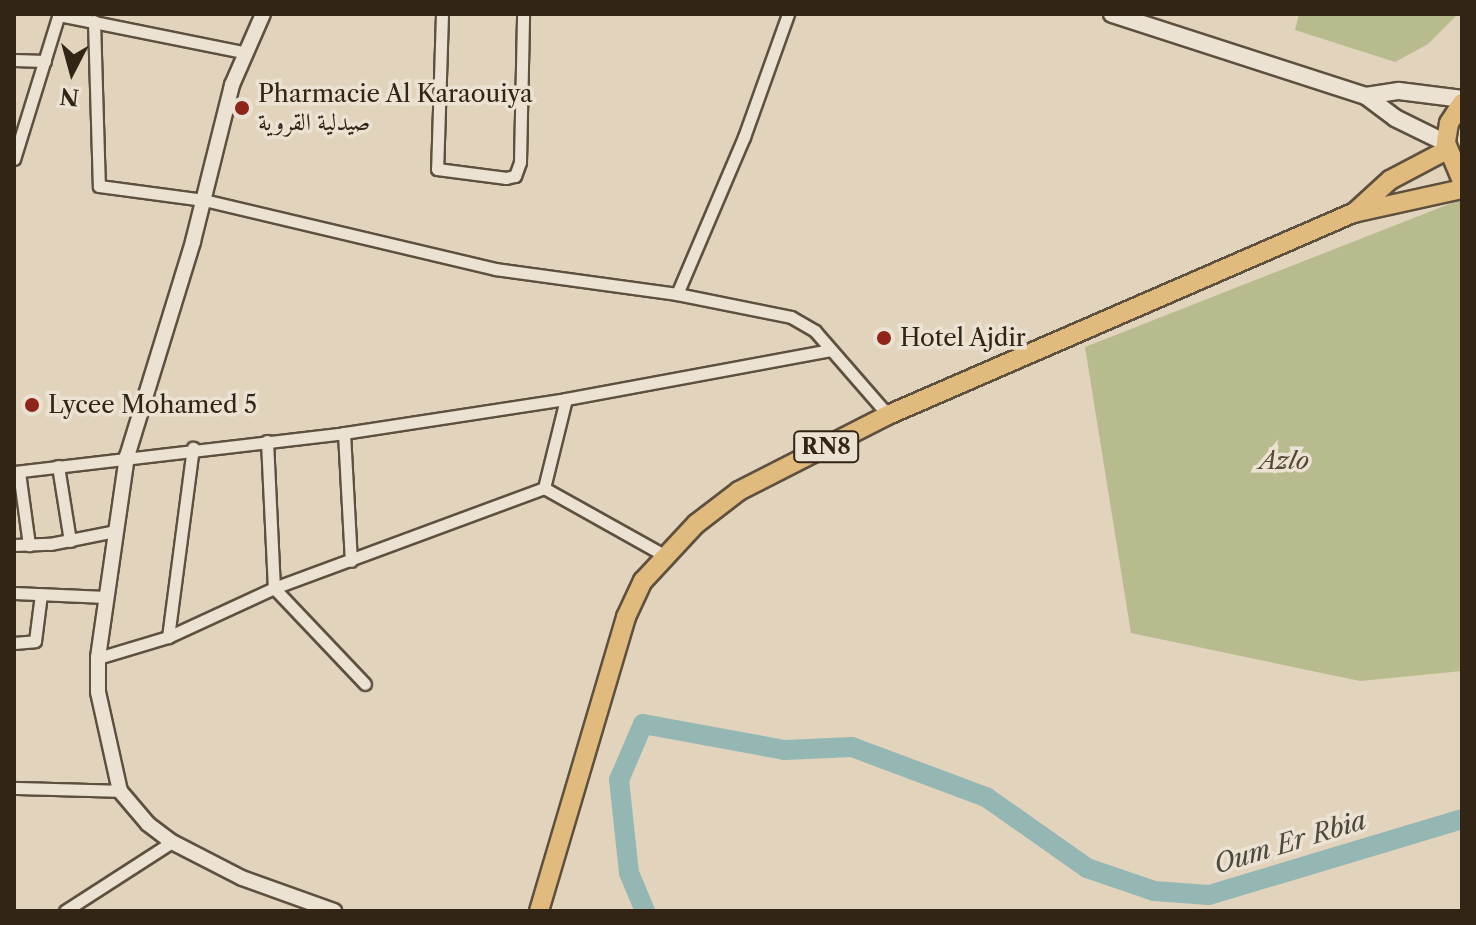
<!DOCTYPE html>
<html>
<head>
<meta charset="utf-8">
<style>
  body { margin:0 }
  #map { position:relative; width:1476px; height:925px; overflow:hidden; background:#e2d3bc; font-family:"Libre Caslon Text",Amiri,serif }
  div>[style] { position:absolute }
  .green>* { inset:0; background:#b8bb8e }
  .river>* { height:20px; margin:-10px; padding:0 10px; transform-origin:10px; border-radius:10px; background:#95b7b4 }
  .roads { filter:drop-shadow(2px 0 #5e503f) drop-shadow(-2px 0 #5e503f) drop-shadow(0 2px #5e503f) drop-shadow(0 -2px #5e503f) }
  .minor>* { height:11px; margin:-5.5px; padding:0 5.5px; transform-origin:5.5px; border-radius:5.5px; background:#ece2d3 }
  .tertiary>* { height:14px; margin:-7px; padding:0 7px; transform-origin:7px; border-radius:7px; background:#ece2d3 }
  .secondary>* { height:16px; margin:-8px; padding:0 8px; transform-origin:8px; border-radius:8px; background:#ece2d3 }
  .primary>* { height:18px; margin:-9px; padding:0 9px; transform-origin:9px; border-radius:9px; background:#e1ba7e }
  .dots>* { width:22px; height:22px; translate:-50% -50%; box-sizing:border-box; border:4px solid #ece2d3; border-radius:50% }
  span { translate:-50% -50%; white-space:nowrap; text-align:center; line-height:1.15; -webkit-text-stroke:7px #ece2d3; paint-order:stroke }
  .shield-label span { padding:2px 6px; background:#ece2d3; border:2px solid; border-radius:6px; -webkit-text-stroke-width:0 }
  .shield-label { font-size:22px; color:#322515; font-weight:700 }
  .poi-label { font-size:24px; color:#322515 }
  .left { translate:0 -50%; text-align:left }
  .park-label { font-size:24px; color:#544a33; font-style:italic }
  .water-label { font-size:26px; color:#4b4a3d; font-style:italic }
  .frame { position:absolute; inset:0; border:16px solid #322515; pointer-events:none }
  .north { position:absolute; left:32px; top:32px; width:80px; height:80px; -webkit-text-stroke:6px #ece2d3; paint-order:stroke; rotate:186deg; font-size:22px; font-weight:700; line-height:32px; text-align:center; color:#322515 }
  .north::after { content:''; display:block; margin:auto; width:28px; height:36px; background:#322515; clip-path:polygon(50% 0,100% 100%,50% 72%,0 100%) }
</style>
</head>
<body>
<div id="map">
  <div class="green">
    <i style="clip-path:polygon(1299px 14px,1458px 14px,1428px 44px,1395px 62px,1295px 30px)"></i>
    <i style="clip-path:polygon(1462px 199px,1462px 671px,1360px 681px,1131px 633px,1085px 347px)"></i>
  </div>
  <div class="river">
    <i style="left:645px;top:911px;width:41px;rotate:-112.8deg"></i>
    <i style="left:629px;top:873px;width:94px;rotate:-96.1deg"></i>
    <i style="left:619px;top:780px;width:61px;rotate:-66.8deg"></i>
    <i style="left:643px;top:724px;width:144px;rotate:10.4deg"></i>
    <i style="left:785px;top:750px;width:67px;rotate:-2.6deg"></i>
    <i style="left:852px;top:747px;width:143px;rotate:20.5deg"></i>
    <i style="left:986px;top:797px;width:123px;rotate:35.1deg"></i>
    <i style="left:1087px;top:868px;width:71px;rotate:18.9deg"></i>
    <i style="left:1154px;top:891px;width:55px;rotate:4.2deg"></i>
    <i style="left:1209px;top:895px;width:264px;rotate:-16.7deg"></i>
  </div>
  <div class="roads">
    <div class="minor">
      <i style="left:442px;top:14px;width:155px;rotate:91.8deg"></i>
      <i style="left:437px;top:169px;width:70px;rotate:7.4deg"></i>
      <i style="left:506px;top:178px;width:9px;rotate:-13deg"></i>
      <i style="left:515px;top:176px;width:15px;rotate:-70deg"></i>
      <i style="left:520px;top:162px;width:148px;rotate:-88.8deg"></i>
      <i style="left:59px;top:15px;width:188px;rotate:11.4deg"></i>
      <i style="left:94px;top:21px;width:165px;rotate:88.3deg"></i>
      <i style="left:99px;top:186px;width:106px;rotate:7.6deg"></i>
      <i style="left:204px;top:200px;width:299px;rotate:13.3deg"></i>
      <i style="left:495px;top:269px;width:184px;rotate:7.8deg"></i>
      <i style="left:677px;top:294px;width:116px;rotate:11.4deg"></i>
      <i style="left:791px;top:317px;width:28px;rotate:30deg"></i>
      <i style="left:815px;top:331px;width:111px;rotate:49deg"></i>
      <i style="left:14px;top:60px;width:31px;rotate:2deg"></i>
      <i style="left:14px;top:159px;width:152px;rotate:-72.8deg"></i>
      <i style="left:677px;top:294px;width:171px;rotate:-66.9deg"></i>
      <i style="left:744px;top:137px;width:131px;rotate:-70.3deg"></i>
      <i style="left:566px;top:399px;width:92px;rotate:103.9deg"></i>
      <i style="left:544px;top:488px;width:137px;rotate:29.2deg"></i>
      <i style="left:344px;top:433px;width:128px;rotate:86.9deg"></i>
      <i style="left:267px;top:441px;width:147px;rotate:87.3deg"></i>
      <i style="left:274px;top:588px;width:132px;rotate:46.5deg"></i>
      <i style="left:58px;top:466px;width:76px;rotate:80.9deg"></i>
      <i style="left:14px;top:472px;width:332px;rotate:-6.7deg"></i>
      <i style="left:344px;top:433px;width:225px;rotate:-8.7deg"></i>
      <i style="left:566px;top:399px;width:269px;rotate:-10.5deg"></i>
      <i style="left:19px;top:472px;width:74px;rotate:82.2deg"></i>
      <i style="left:14px;top:545px;width:36px;rotate:-2deg"></i>
      <i style="left:50px;top:544px;width:66px;rotate:-11.3deg"></i>
      <i style="left:14px;top:593px;width:92px;rotate:2.5deg"></i>
      <i style="left:168px;top:637px;width:191px;rotate:-82.5deg"></i>
      <i style="left:14px;top:643px;width:21px;rotate:-5deg"></i>
      <i style="left:35px;top:641px;width:47px;rotate:-82.7deg"></i>
      <i style="left:98px;top:658px;width:73px;rotate:-16.7deg"></i>
      <i style="left:168px;top:637px;width:117px;rotate:-24.8deg"></i>
      <i style="left:274px;top:588px;width:288px;rotate:-20.3deg"></i>
      <i style="left:14px;top:788px;width:106px;rotate:1.6deg"></i>
      <i style="left:65px;top:911px;width:127px;rotate:-32.8deg"></i>
    </div>
    <div class="tertiary">
      <i style="left:263px;top:14px;width:77px;rotate:113.6deg"></i>
      <i style="left:232px;top:85px;width:162px;rotate:104deg"></i>
      <i style="left:193px;top:242px;width:224px;rotate:107.1deg"></i>
      <i style="left:127px;top:456px;width:204px;rotate:98.2deg"></i>
      <i style="left:98px;top:658px;width:34px;rotate:90deg"></i>
      <i style="left:98px;top:692px;width:101px;rotate:77.5deg"></i>
      <i style="left:120px;top:791px;width:43px;rotate:49.7deg"></i>
      <i style="left:148px;top:824px;width:30px;rotate:37deg"></i>
      <i style="left:172px;top:842px;width:79px;rotate:27.2deg"></i>
      <i style="left:242px;top:878px;width:98px;rotate:19.7deg"></i>
    </div>
    <div class="secondary">
      <i style="left:1112px;top:14px;width:267px;rotate:17.9deg"></i>
      <i style="left:1366px;top:96px;width:36px;rotate:37deg"></i>
      <i style="left:1395px;top:118px;width:57px;rotate:26.1deg"></i>
      <i style="left:1366px;top:96px;width:33px;rotate:-9deg"></i>
      <i style="left:1399px;top:91px;width:64px;rotate:7.2deg"></i>
    </div>
    <div class="primary">
      <i style="left:1462px;top:103px;width:24px;rotate:123deg"></i>
      <i style="left:1449px;top:123px;width:20px;rotate:99deg"></i>
      <i style="left:1446px;top:143px;width:41px;rotate:67.2deg"></i>
      <i style="left:1354px;top:213px;width:49px;rotate:-42.5deg"></i>
      <i style="left:1390px;top:180px;width:64px;rotate:-27.8deg"></i>
      <i style="left:539px;top:911px;width:307px;rotate:-73.5deg"></i>
      <i style="left:626px;top:617px;width:40px;rotate:-65deg"></i>
      <i style="left:643px;top:581px;width:78px;rotate:-47.1deg"></i>
      <i style="left:696px;top:524px;width:54px;rotate:-37.5deg"></i>
      <i style="left:739px;top:491px;width:167px;rotate:-27deg"></i>
      <i style="left:888px;top:415px;width:507px;rotate:-23.48deg"></i>
      <i style="left:1353px;top:213px;width:112px;rotate:-12.4deg"></i>
    </div>
  </div>
  <div class="dots">
    <i style="left:242px;top:108px;background:#8f2418"></i>
    <i style="left:884px;top:338px;background:#8f2418"></i>
    <i style="left:32px;top:405px;background:#8f2418"></i>
  </div>
  <div class="shield-label">
    <span style="left:826px;top:447px">RN8</span>
  </div>
  <div class="poi-label">
    <span class="left" style="left:258px;top:108px">Pharmacie Al Karaouiya<br>صيدلية القروية</span>
    <span class="left" style="left:900px;top:338px">Hotel Ajdir</span>
    <span class="left" style="left:48px;top:405px">Lycee Mohamed 5</span>
  </div>
  <div class="park-label">
    <span style="left:1284px;top:461px">Azlo</span>
  </div>
  <div class="water-label">
    <span style="left:1290px;top:843px;rotate:-17deg">Oum Er Rbia</span>
  </div>
  <div class="frame"></div>
  <div class="north">N</div>
</div>
</body>
</html>
